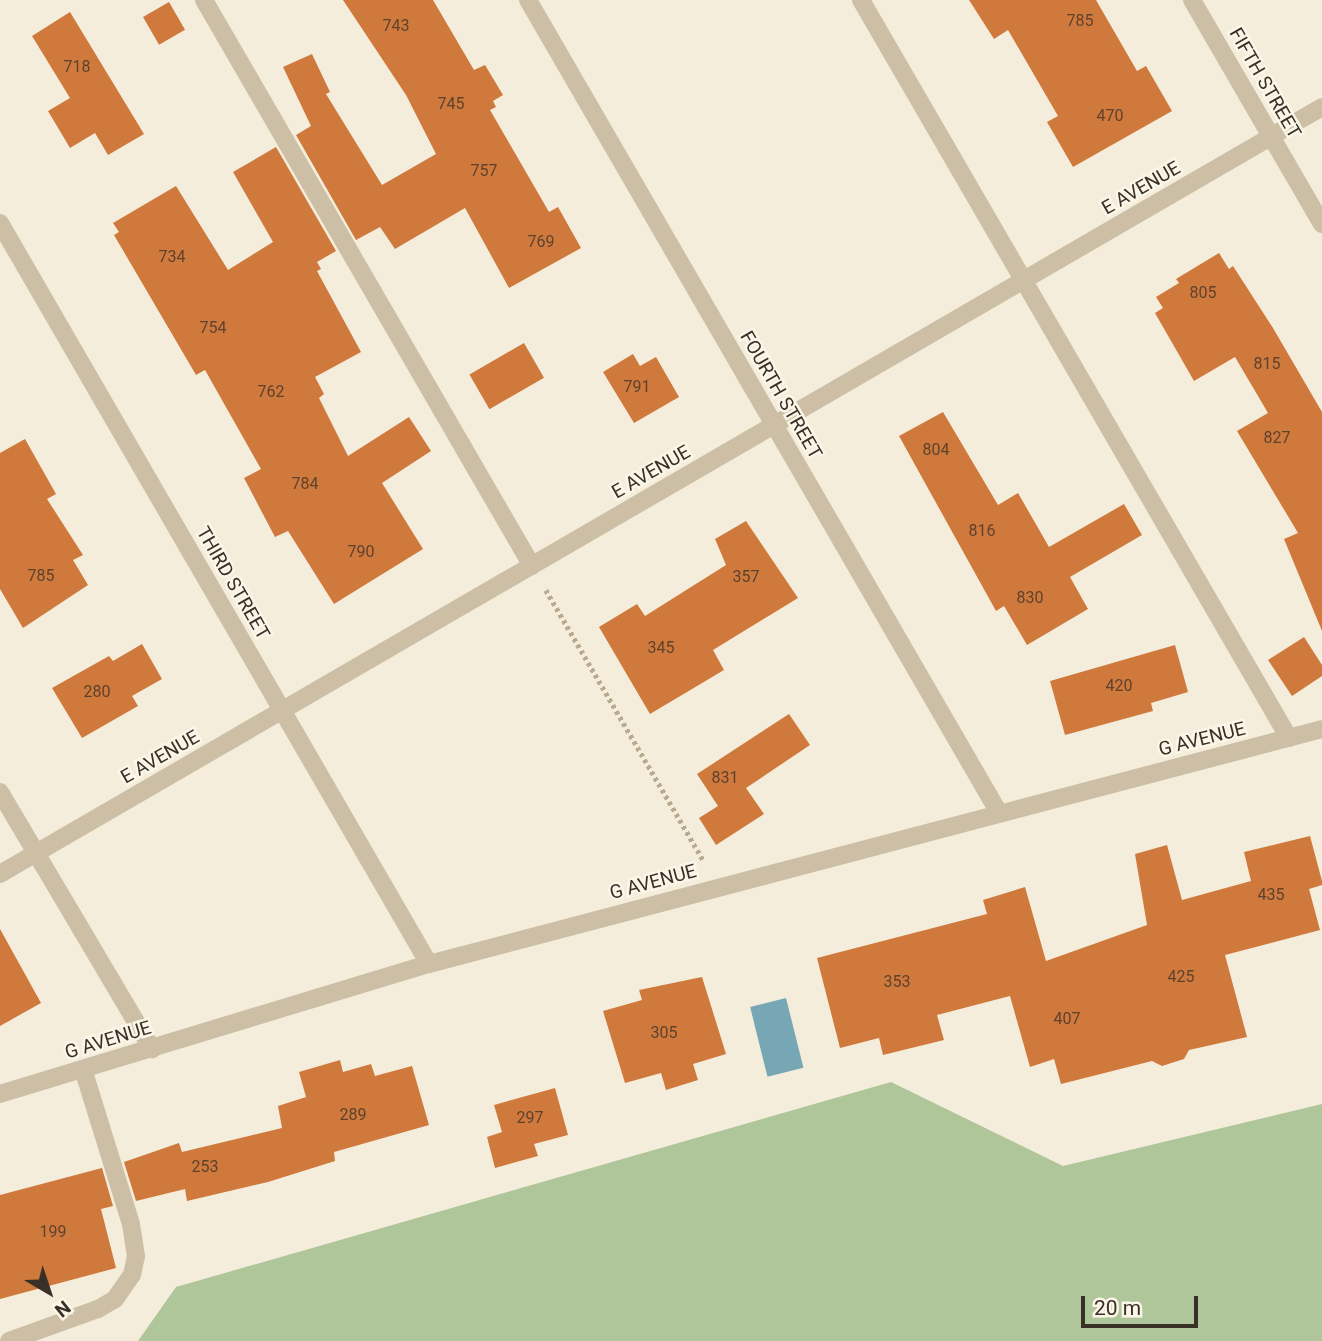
<!DOCTYPE html>
<html>
<head>
<meta charset="utf-8">
<style>
  body { margin:0 }
  #map { position:relative; width:1322px; height:1341px; overflow:hidden; background:#f4eddb; font-family:Roboto,sans-serif }
  div>[style] { position:absolute }
  .green>* { inset:0; background:#afc59a }
  .water>* { inset:0; background:#77a7b4; transform-origin:0 0 }
  .building>* { inset:0; background:#d0793d; transform-origin:0 0 }
  .path>* { height:4.5px; margin-top:-2.25px; transform-origin:0; background:repeating-linear-gradient(90deg,#b9a990 0 3.5px,transparent 0 7px) }
  .service>* { height:18px; margin:-9px; padding:0 9px; transform-origin:9px; border-radius:9px; background:#cdbfa6 }
  .minor>* { height:18px; margin:-9px; padding:0 9px; transform-origin:9px; border-radius:9px; background:#cdbfa6 }
  span { translate:-50% -50%; white-space:nowrap; text-align:center; line-height:1.15; -webkit-text-stroke:5px #fbf6e8; paint-order:stroke }
  .number-label { font-size:16px; color:#5f422c }
  .number-label span { -webkit-text-stroke-width:0 }
  .street-label { font-size:19px; color:#393027 }
  .north { position:absolute; left:14px; top:1257px; width:70px; height:70px; -webkit-text-stroke:5px #fbf6e8; paint-order:stroke; rotate:141deg; font-size:19px; font-weight:700; line-height:28px; text-align:center; color:#393027 }
  .north::after { content:''; display:block; margin:auto; width:24px; height:32px; background:#393027; clip-path:polygon(50% 0,100% 100%,50% 72%,0 100%) }
  .scale { position:absolute; left:1081px; top:1296px; width:117px; height:32px; box-sizing:border-box; border:4px solid #393027; border-top:0; padding-left:9px; font-size:21px; line-height:24px; white-space:nowrap; color:#393027; -webkit-text-stroke:5px #fbf6e8; paint-order:stroke }
</style>
</head>
<body>
<div id="map">
  <div class="green">
    <i style="clip-path:polygon(891px 1082px,1063px 1166px,1322px 1104px,1322px 1341px,138px 1341px,176px 1287px)"></i>
  </div>
  <div class="water">
    <i style="left:786px;top:998px;width:72px;height:37px;rotate:76deg"></i>
  </div>
  <div class="building">
    <i style="clip-path:polygon(343px 0,433px 0,474px 70px,485px 65px,503px 95px,493px 101px,496px 107px,490px 110px,549px 212px,558px 207px,581px 248px,509px 288px,465px 208px,395px 249px,380px 227px,356px 240px,296px 135px,311px 126px,283px 67px,312px 54px,330px 92px,326px 94px,382px 185px,436px 154px,406px 95px)"></i>
    <i style="clip-path:polygon(969px 0,1096px 0,1137px 71px,1146px 66px,1172px 111px,1073px 167px,1047px 122px,1058px 116px,1008px 30px,994px 39px)"></i>
    <i style="left:169px;top:2px;width:32px;height:30px;rotate:60deg"></i>
    <i style="clip-path:polygon(70px 12px,144px 134px,108px 155px,95px 133px,70px 148px,48px 111px,70px 98px,32px 36px)"></i>
    <i style="clip-path:polygon(276px 147px,336px 251px,317px 262px,321px 269px,317px 271px,361px 352px,315px 377px,324px 394px,319px 398px,348px 456px,409px 417px,431px 451px,382px 483px,423px 549px,334px 604px,288px 531px,275px 537px,244px 478px,261px 469px,205px 370px,196px 375px,114px 235px,119px 232px,113px 223px,176px 186px,228px 270px,273px 242px,233px 172px)"></i>
    <i style="clip-path:polygon(1219px 253px,1229px 269px,1233px 266px,1273px 328px,1322px 412px,1322px 631px,1284px 539px,1298px 533px,1237px 431px,1268px 413px,1235px 357px,1194px 381px,1155px 313px,1163px 308px,1156px 297px,1179px 283px,1176px 279px)"></i>
    <i style="left:524px;top:343px;width:40px;height:63px;rotate:60deg"></i>
    <i style="clip-path:polygon(633px 354px,640px 366px,656px 357px,679px 397px,634px 423px,603px 372px)"></i>
    <i style="clip-path:polygon(943px 412px,998px 505px,1018px 493px,1049px 547px,1124px 504px,1142px 535px,1070px 577px,1088px 609px,1027px 645px,1004px 606px,996px 611px,899px 436px)"></i>
    <i style="clip-path:polygon(25px 439px,56px 494px,47px 499px,83px 555px,73px 560px,88px 585px,23px 628px,0 589px,0 453px)"></i>
    <i style="clip-path:polygon(746px 521px,798px 598px,713px 650px,724px 670px,650px 714px,599px 627px,637px 604px,645px 616px,726px 565px,715px 539px)"></i>
    <i style="clip-path:polygon(1304px 637px,1322px 665px,1322px 676px,1292px 696px,1268px 660px)"></i>
    <i style="clip-path:polygon(142px 644px,162px 679px,132px 696px,138px 706px,82px 738px,52px 688px,109px 656px,113px 661px)"></i>
    <i style="clip-path:polygon(1175px 645px,1188px 692px,1151px 703px,1153px 711px,1065px 735px,1050px 681px)"></i>
    <i style="clip-path:polygon(789px 714px,810px 745px,746px 788px,764px 814px,716px 845px,699px 818px,718px 806px,697px 774px)"></i>
    <i style="clip-path:polygon(1310px 836px,1322px 881px,1322px 885px,1309px 889px,1320px 930px,1225px 955px,1247px 1037px,1189px 1050px,1184px 1059px,1162px 1066px,1152px 1061px,1061px 1084px,1054px 1059px,1030px 1067px,1010px 996px,937px 1015px,944px 1040px,883px 1055px,879px 1038px,840px 1048px,817px 958px,987px 914px,983px 900px,1025px 887px,1046px 961px,1147px 925px,1135px 854px,1167px 845px,1182px 900px,1251px 881px,1244px 852px)"></i>
    <i style="clip-path:polygon(0 929px,41px 1003px,0 1026px)"></i>
    <i style="clip-path:polygon(702px 977px,726px 1054px,693px 1064px,698px 1080px,666px 1090px,661px 1073px,625px 1083px,603px 1011px,642px 1000px,639px 990px)"></i>
    <i style="clip-path:polygon(340px 1060px,343px 1072px,371px 1064px,375px 1076px,412px 1066px,429px 1125px,334px 1152px,335px 1161px,268px 1182px,187px 1201px,185px 1189px,136px 1201px,124px 1162px,179px 1143px,182px 1152px,282px 1128px,278px 1106px,306px 1097px,299px 1072px)"></i>
    <i style="clip-path:polygon(555px 1088px,568px 1135px,534px 1144px,538px 1156px,495px 1168px,487px 1137px,502px 1132px,494px 1105px)"></i>
    <i style="clip-path:polygon(102px 1168px,113px 1206px,101px 1209px,116px 1268px,0 1299px,0 1195px)"></i>
  </div>
  <div class="path">
    <i style="left:546px;top:590px;width:314px;rotate:59.8deg"></i>
  </div>
  <div class="service">
    <i style="left:204px;top:0;width:654px;rotate:59.91deg"></i>
    <i style="left:861px;top:0;width:853px;rotate:59.89deg"></i>
    <i style="left:0;top:792px;width:299px;rotate:59.4deg"></i>
    <i style="left:9px;top:1341px;width:95px;rotate:-19.8deg"></i>
    <i style="left:98px;top:1309px;width:20px;rotate:-30deg"></i>
    <i style="left:115px;top:1299px;width:29px;rotate:-55deg"></i>
    <i style="left:132px;top:1275px;width:19px;rotate:-78deg"></i>
    <i style="left:136px;top:1256px;width:32px;rotate:-99deg"></i>
    <i style="left:131px;top:1224px;width:162px;rotate:-107.2deg"></i>
  </div>
  <div class="minor">
    <i style="left:528px;top:0;width:937px;rotate:59.91deg"></i>
    <i style="left:1192px;top:0;width:259px;rotate:59.9deg"></i>
    <i style="left:0;top:223px;width:856px;rotate:59.93deg"></i>
    <i style="left:0;top:874px;width:1528px;rotate:-30.12deg"></i>
    <i style="left:0;top:1094px;width:448px;rotate:-16.9deg"></i>
    <i style="left:429px;top:964px;width:923px;rotate:-14.74deg"></i>
  </div>
  <div class="number-label">
    <span style="left:1080px;top:21px">785</span>
    <span style="left:396px;top:26px">743</span>
    <span style="left:77px;top:67px">718</span>
    <span style="left:451px;top:104px">745</span>
    <span style="left:1110px;top:116px">470</span>
    <span style="left:484px;top:171px">757</span>
    <span style="left:541px;top:242px">769</span>
    <span style="left:172px;top:257px">734</span>
    <span style="left:1203px;top:293px">805</span>
    <span style="left:213px;top:328px">754</span>
    <span style="left:1267px;top:364px">815</span>
    <span style="left:637px;top:387px">791</span>
    <span style="left:271px;top:392px">762</span>
    <span style="left:1277px;top:438px">827</span>
    <span style="left:936px;top:450px">804</span>
    <span style="left:305px;top:484px">784</span>
    <span style="left:982px;top:531px">816</span>
    <span style="left:361px;top:552px">790</span>
    <span style="left:41px;top:576px">785</span>
    <span style="left:746px;top:577px">357</span>
    <span style="left:1030px;top:598px">830</span>
    <span style="left:661px;top:648px">345</span>
    <span style="left:1119px;top:686px">420</span>
    <span style="left:97px;top:692px">280</span>
    <span style="left:725px;top:778px">831</span>
    <span style="left:1271px;top:895px">435</span>
    <span style="left:1181px;top:977px">425</span>
    <span style="left:897px;top:982px">353</span>
    <span style="left:1067px;top:1019px">407</span>
    <span style="left:664px;top:1033px">305</span>
    <span style="left:353px;top:1115px">289</span>
    <span style="left:530px;top:1118px">297</span>
    <span style="left:205px;top:1167px">253</span>
    <span style="left:53px;top:1232px">199</span>
  </div>
  <div class="street-label">
    <span style="left:1265px;top:83px;rotate:60deg">FIFTH STREET</span>
    <span style="left:1141px;top:188px;rotate:-30deg">E AVENUE</span>
    <span style="left:781px;top:395px;rotate:60deg">FOURTH STREET</span>
    <span style="left:651px;top:472px;rotate:-30deg">E AVENUE</span>
    <span style="left:233px;top:583px;rotate:60deg">THIRD STREET</span>
    <span style="left:1202px;top:739px;rotate:-14deg">G AVENUE</span>
    <span style="left:160px;top:757px;rotate:-30deg">E AVENUE</span>
    <span style="left:653px;top:882px;rotate:-15deg">G AVENUE</span>
    <span style="left:108px;top:1040px;rotate:-17deg">G AVENUE</span>
  </div>
  <div class="north">N</div>
  <div class="scale">20 m</div>
</div>
</body>
</html>
